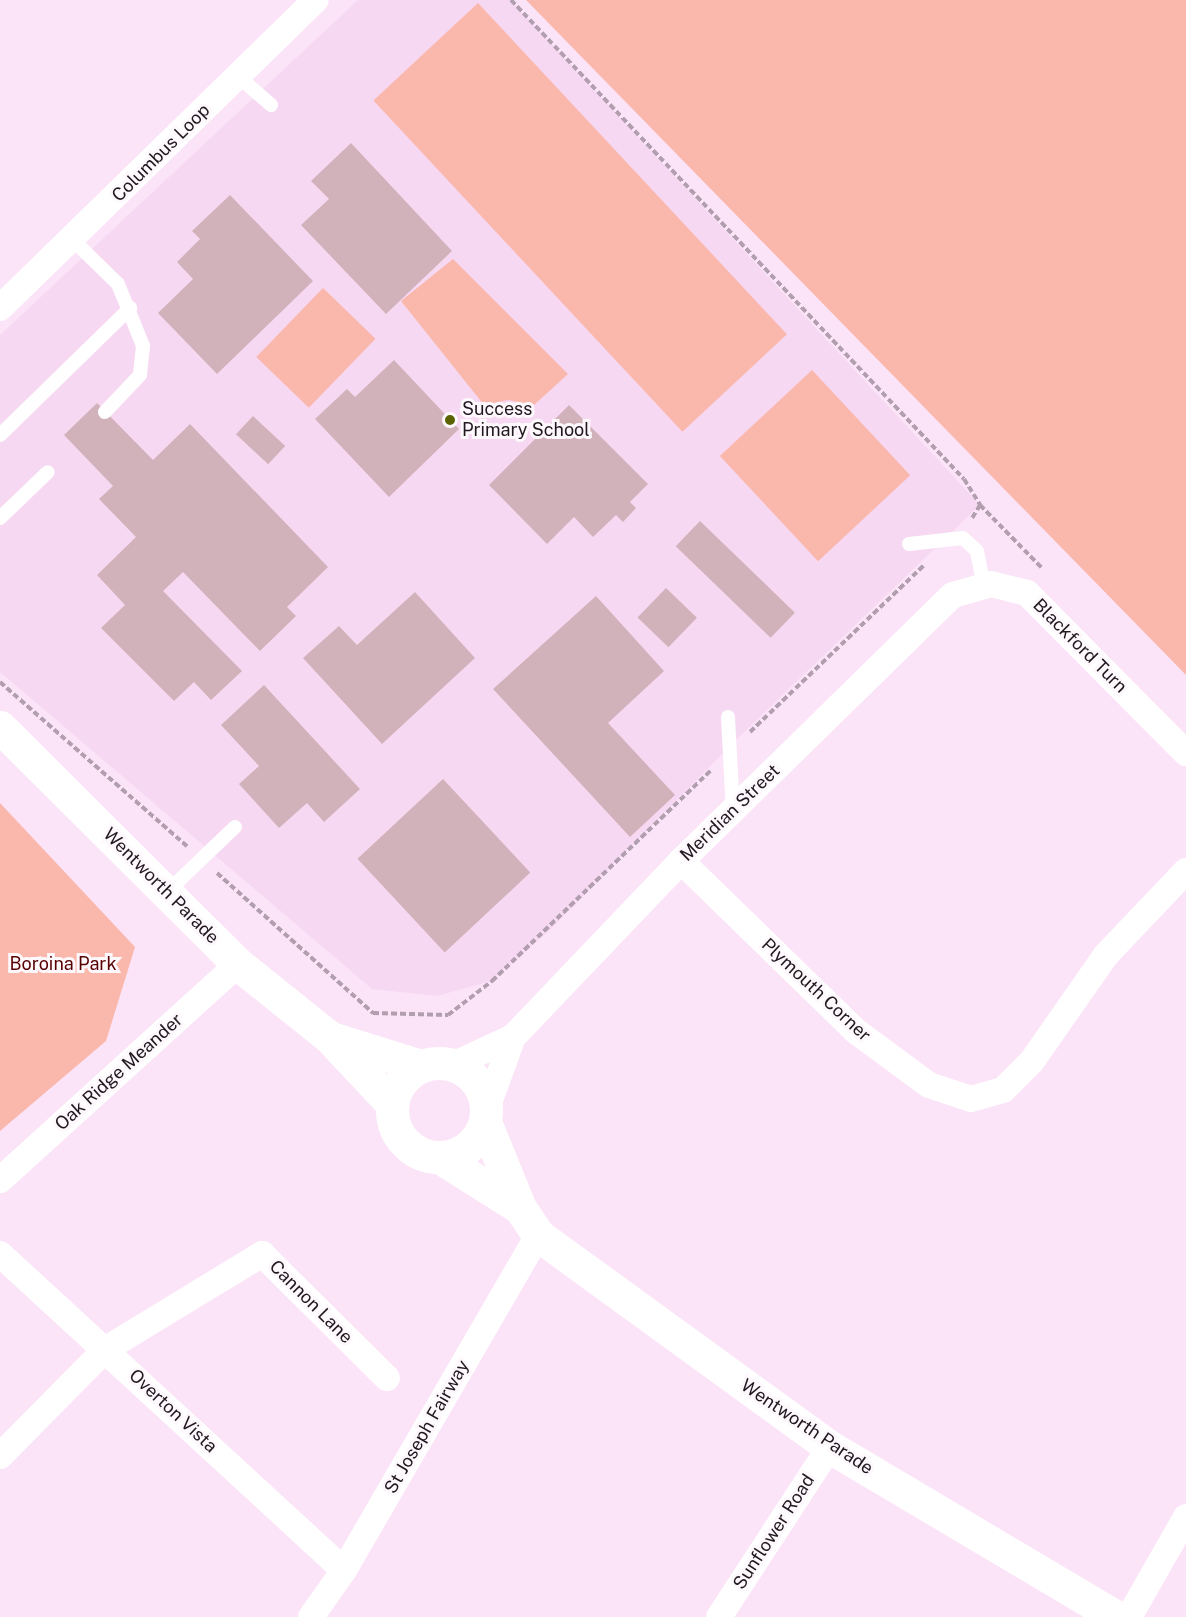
<!DOCTYPE html>
<html>
<head>
<meta charset="utf-8">
<style>
  body { margin:0 }
  #map { position:relative; width:1186px; height:1617px; overflow:hidden; background:#fce4f8; font-family:"Public Sans",sans-serif }
  div>[style] { position:absolute }
  .built>* { inset:0; background:#f7d8f2 }
  .green>* { inset:0; background:#fab7ac; transform-origin:0 0 }
  .building>* { inset:0; background:#d2b2ba; transform-origin:0 0 }
  .path>* { height:4px; margin-top:-2px; transform-origin:0; background:repeating-linear-gradient(90deg,#b19eae 0 6px,transparent 0 9px) }
  .service>* { height:14px; margin:-7px; padding:0 7px; transform-origin:7px; border-radius:7px; background:#fff }
  .minor>* { height:26px; margin:-13px; padding:0 13px; transform-origin:13px; border-radius:13px; background:#fff }
  .tertiary>* { height:33px; margin:-16.5px; padding:0 16.5px; transform-origin:16.5px; border-radius:16.5px; background:#fff }
  .tertiary>.ring { margin:-16.5px; padding:0; box-sizing:content-box; background:none; border:33px solid #fff; border-radius:50% }
  .dots>* { width:16px; height:16px; translate:-50% -50%; box-sizing:border-box; border:3px solid #fdf8fc; border-radius:50% }
  span { translate:-50% -50%; white-space:nowrap; text-align:center; line-height:1.15; -webkit-text-stroke:6px #fdf8fc; paint-order:stroke }
  .street-label { font-size:18px; color:#21181f }
  .poi-label { font-size:18px; color:#21181f }
  .left { translate:0 -50%; text-align:left }
  .park-label { font-size:18px; color:#580001 }
</style>
</head>
<body>
<div id="map">
  <div class="built">
    <i style="clip-path:polygon(358px 0,511px 0,980px 505px,739px 737px,551px 929px,492px 981px,437px 996px,372px 989px,0 672px,0 335px)"></i>
  </div>
  <div class="green">
    <i style="clip-path:polygon(526px 0,1186px 0,1186px 675px)"></i>
    <i style="left:478px;top:3px;width:453px;height:143px;rotate:47deg"></i>
    <i style="clip-path:polygon(453px 259px,568px 374px,534px 405px,508px 400px,484px 405px,401px 301px)"></i>
    <i style="left:323px;top:288px;width:73px;height:96px;rotate:44deg"></i>
    <i style="left:812px;top:370px;width:144px;height:126px;rotate:47deg"></i>
    <i style="clip-path:polygon(0 803px,135px 947px,106px 1041px,0 1131px)"></i>
  </div>
  <div class="building">
    <i style="clip-path:polygon(351px 143px,452px 251px,386px 314px,301px 225px,329px 199px,311px 181px)"></i>
    <i style="clip-path:polygon(230px 195px,313px 281px,217px 374px,158px 313px,193px 279px,177px 262px,200px 239px,192px 231px)"></i>
    <i style="clip-path:polygon(394px 360px,459px 429px,389px 497px,315px 419px,347px 389px,355px 397px)"></i>
    <i style="clip-path:polygon(97px 403px,153px 460px,190px 424px,328px 567px,287px 607px,296px 616px,260px 651px,183px 572px,163px 591px,242px 671px,211px 700px,194px 682px,174px 701px,101px 628px,125px 605px,97px 575px,136px 537px,99px 499px,113px 486px,64px 435px)"></i>
    <i style="clip-path:polygon(569px 405px,648px 484px,630px 502px,636px 508px,623px 522px,616px 515px,593px 537px,574px 517px,547px 544px,489px 485px)"></i>
    <i style="left:253px;top:416px;width:44px;height:25px;rotate:43deg"></i>
    <i style="left:700px;top:521px;width:132px;height:35px;rotate:44deg"></i>
    <i style="left:666px;top:588px;width:43px;height:41px;rotate:44deg"></i>
    <i style="clip-path:polygon(415px 592px,475px 658px,382px 744px,303px 658px,339px 626px,357px 645px)"></i>
    <i style="clip-path:polygon(596px 596px,664px 671px,608px 723px,675px 795px,630px 837px,493px 689px)"></i>
    <i style="clip-path:polygon(264px 685px,360px 789px,324px 822px,307px 803px,279px 828px,239px 784px,259px 766px,221px 725px)"></i>
    <i style="left:443px;top:779px;width:128px;height:117px;rotate:47deg"></i>
  </div>
  <div class="path">
    <i style="left:511px;top:0;width:659px;rotate:46.6deg"></i>
    <i style="left:964px;top:479px;width:31px;rotate:58deg"></i>
    <i style="left:980px;top:505px;width:17px;rotate:121deg"></i>
    <i style="left:980px;top:505px;width:90px;rotate:45.5deg"></i>
    <i style="left:0;top:682px;width:249px;rotate:41.3deg"></i>
    <i style="left:750px;top:732px;width:241px;rotate:-43.8deg"></i>
    <i style="left:217px;top:873px;width:210px;rotate:41.9deg"></i>
    <i style="left:373px;top:1013px;width:75px;rotate:1.5deg"></i>
    <i style="left:448px;top:1015px;width:56px;rotate:-37.7deg"></i>
    <i style="left:492px;top:981px;width:303px;rotate:-43.9deg"></i>
  </div>
  <div class="service">
    <i style="left:238px;top:76px;width:44px;rotate:41.3deg"></i>
    <i style="left:73px;top:240px;width:63px;rotate:44.4deg"></i>
    <i style="left:118px;top:284px;width:67px;rotate:68deg"></i>
    <i style="left:143px;top:346px;width:29px;rotate:96deg"></i>
    <i style="left:140px;top:375px;width:51px;rotate:133.4deg"></i>
    <i style="left:0;top:435px;width:182px;rotate:-44.3deg"></i>
    <i style="left:0;top:518px;width:66px;rotate:-43.8deg"></i>
    <i style="left:909px;top:544px;width:54px;rotate:-6.3deg"></i>
    <i style="left:963px;top:538px;width:19px;rotate:43deg"></i>
    <i style="left:977px;top:551px;width:36px;rotate:79deg"></i>
    <i style="left:728px;top:717px;width:94px;rotate:87deg"></i>
    <i style="left:167px;top:892px;width:94px;rotate:-43.7deg"></i>
  </div>
  <div class="minor">
    <i style="left:0;top:308px;width:441px;rotate:-44.3deg"></i>
    <i style="left:681px;top:861px;width:245px;rotate:44.2deg"></i>
    <i style="left:857px;top:1032px;width:89px;rotate:36.4deg"></i>
    <i style="left:929px;top:1085px;width:44px;rotate:18.4deg"></i>
    <i style="left:971px;top:1099px;width:33px;rotate:-16deg"></i>
    <i style="left:1003px;top:1090px;width:41px;rotate:-45deg"></i>
    <i style="left:1032px;top:1061px;width:129px;rotate:-55.1deg"></i>
    <i style="left:1106px;top:955px;width:116px;rotate:-46.4deg"></i>
    <i style="left:453px;top:1065px;width:66px;rotate:-25deg"></i>
    <i style="left:513px;top:1037px;width:243px;rotate:-46.3deg"></i>
    <i style="left:681px;top:861px;width:380px;rotate:-44.4deg"></i>
    <i style="left:953px;top:595px;width:40px;rotate:-16deg"></i>
    <i style="left:991px;top:584px;width:37px;rotate:14deg"></i>
    <i style="left:1027px;top:593px;width:226px;rotate:45.2deg"></i>
    <i style="left:487px;top:1108px;width:76px;rotate:-69.9deg"></i>
    <i style="left:0;top:1180px;width:321px;rotate:-42.2deg"></i>
    <i style="left:0;top:1254px;width:467px;rotate:42.6deg"></i>
    <i style="left:0;top:1456px;width:151px;rotate:-45.3deg"></i>
    <i style="left:106px;top:1349px;width:183px;rotate:-31.3deg"></i>
    <i style="left:262px;top:1254px;width:176px;rotate:44.8deg"></i>
    <i style="left:311px;top:1617px;width:57px;rotate:-54.9deg"></i>
    <i style="left:344px;top:1570px;width:387px;rotate:-59.9deg"></i>
    <i style="left:719px;top:1617px;width:203px;rotate:-56.9deg"></i>
    <i style="left:1129px;top:1617px;width:115px;rotate:-60.3deg"></i>
  </div>
  <div class="tertiary">
    <i style="left:0;top:727px;width:336px;rotate:44.9deg"></i>
    <i style="left:238px;top:964px;width:117px;rotate:38.7deg"></i>
    <i style="left:329px;top:1037px;width:92px;rotate:46.8deg"></i>
    <i style="left:331px;top:1038px;width:94px;rotate:17.3deg"></i>
    <i class="ring" style="left:392px;top:1063px;width:61px;height:61px"></i>
    <i style="left:485px;top:1122px;width:93px;rotate:67.9deg"></i>
    <i style="left:520px;top:1208px;width:32px;rotate:56deg"></i>
    <i style="left:538px;top:1235px;width:361px;rotate:36deg"></i>
    <i style="left:830px;top:1447px;width:333px;rotate:30.7deg"></i>
    <i style="left:441px;top:1158px;width:93px;rotate:32.3deg"></i>
  </div>
  <div class="dots">
    <i style="left:450px;top:420px;background:#5b6200"></i>
  </div>
  <div class="street-label">
    <span style="left:161px;top:153px;rotate:-45deg">Columbus Loop</span>
    <span style="left:1080px;top:646px;rotate:45deg">Blackford Turn</span>
    <span style="left:730px;top:813px;rotate:-44deg">Meridian Street</span>
    <span style="left:161px;top:886px;rotate:45deg">Wentworth Parade</span>
    <span style="left:816px;top:990px;rotate:43deg">Plymouth Corner</span>
    <span style="left:119px;top:1072px;rotate:-42deg">Oak Ridge Meander</span>
    <span style="left:311px;top:1302px;rotate:45deg">Cannon Lane</span>
    <span style="left:173px;top:1411px;rotate:43deg">Overton Vista</span>
    <span style="left:427px;top:1427px;rotate:-60deg">St Joseph Fairway</span>
    <span style="left:807px;top:1427px;rotate:34deg">Wentworth Parade</span>
    <span style="left:774px;top:1532px;rotate:-57deg">Sunflower Road</span>
  </div>
  <div class="poi-label">
    <span class="left" style="left:462px;top:420px">Success<br>Primary School</span>
  </div>
  <div class="park-label">
    <span style="left:63px;top:964px">Boroina Park</span>
  </div>
</div>
</body>
</html>
